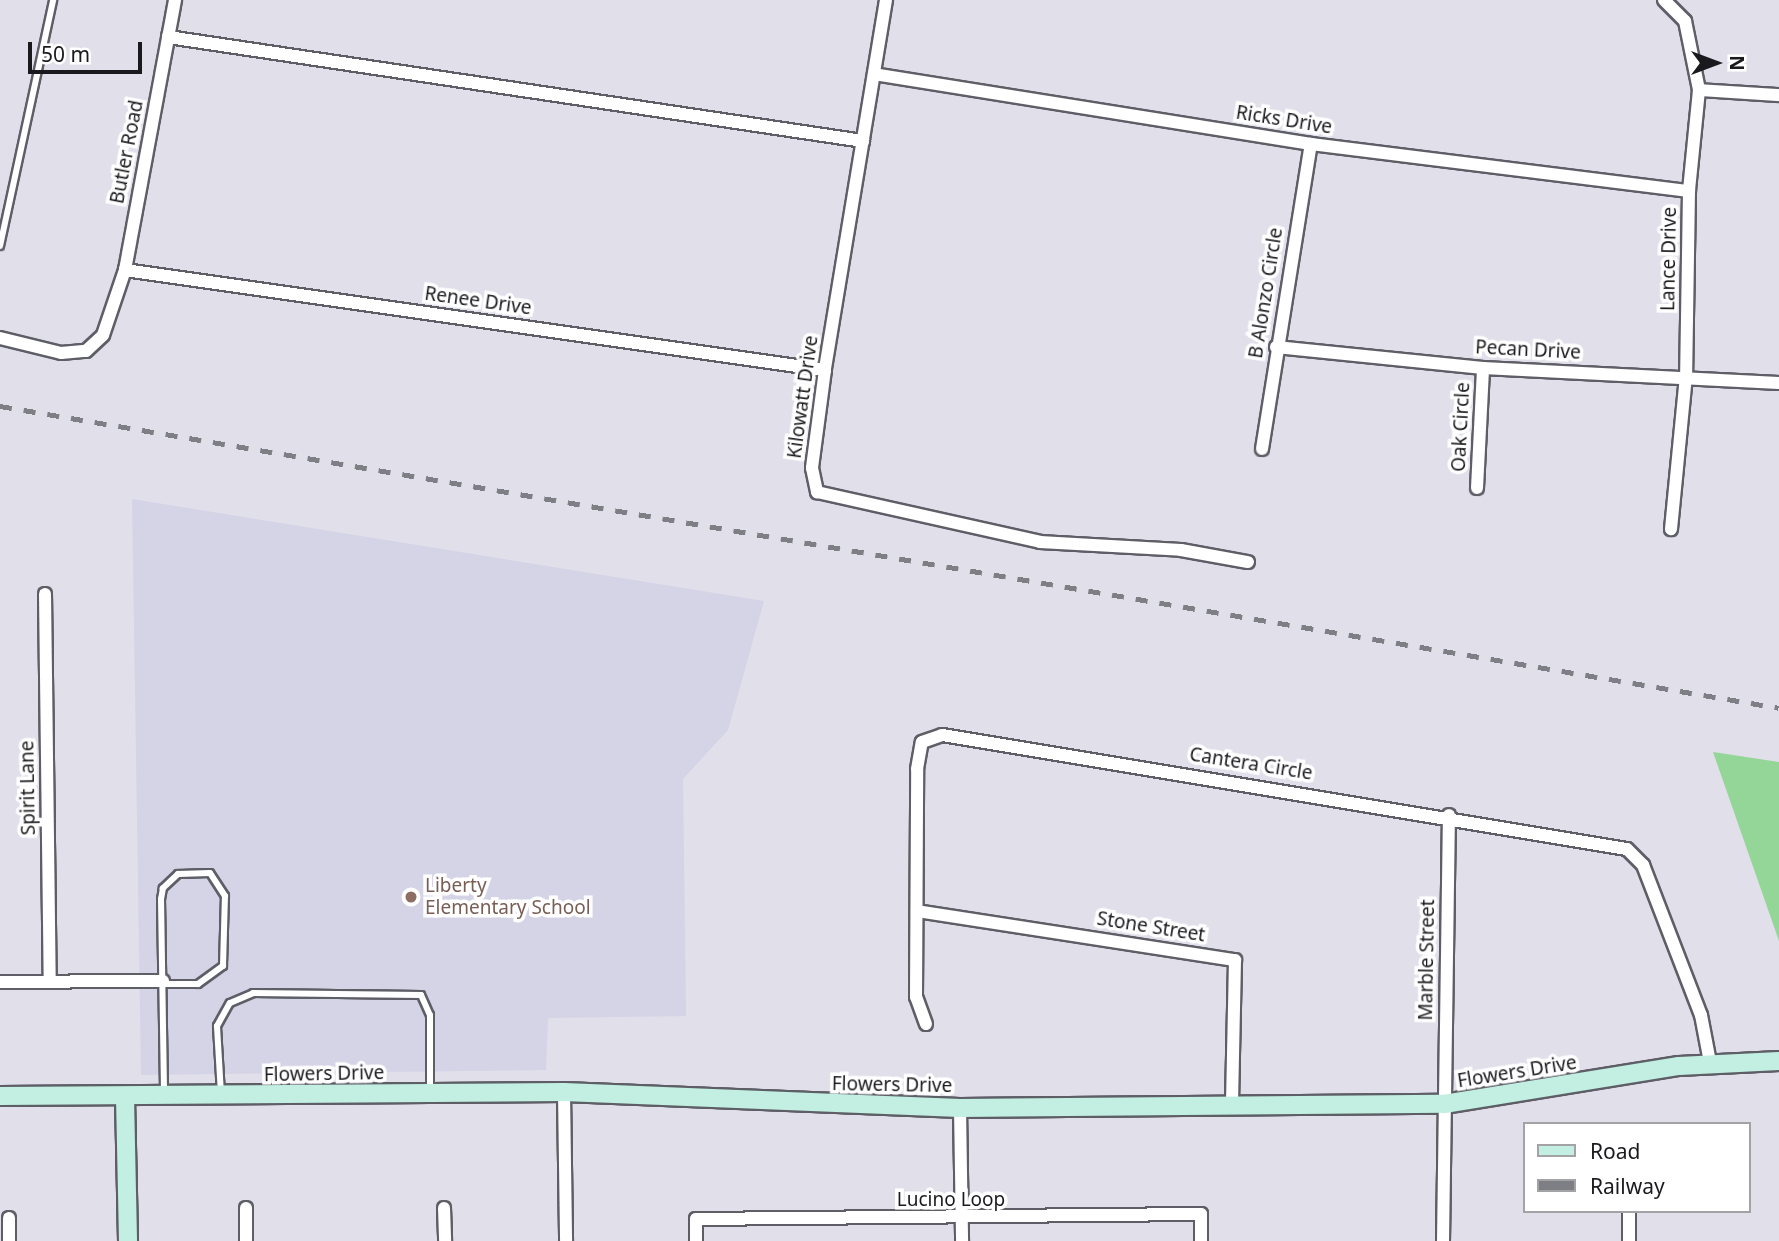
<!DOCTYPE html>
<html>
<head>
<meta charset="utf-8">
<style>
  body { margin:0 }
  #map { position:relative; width:1779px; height:1241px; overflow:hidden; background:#e0dfea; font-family:"Noto Sans",sans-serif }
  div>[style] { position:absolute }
  .built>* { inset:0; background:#d5d3e6 }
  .green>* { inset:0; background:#94d698 }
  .roads { filter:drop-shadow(2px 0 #5e5e67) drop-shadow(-2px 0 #5e5e67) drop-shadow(0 2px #5e5e67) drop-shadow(0 -2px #5e5e67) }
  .lane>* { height:6px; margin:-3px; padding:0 3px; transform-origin:3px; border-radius:3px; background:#fff }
  .street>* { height:12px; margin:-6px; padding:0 6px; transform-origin:6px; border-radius:6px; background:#fff }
  .secondary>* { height:18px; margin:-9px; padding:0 9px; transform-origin:9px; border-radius:9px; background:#c2efe1 }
  .rail>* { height:4.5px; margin-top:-2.25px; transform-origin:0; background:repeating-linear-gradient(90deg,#7e7e85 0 12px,transparent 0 24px) }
  .dots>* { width:19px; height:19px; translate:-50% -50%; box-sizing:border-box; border:4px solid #fff; border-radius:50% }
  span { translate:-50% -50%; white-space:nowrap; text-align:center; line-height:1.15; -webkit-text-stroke:7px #fff; paint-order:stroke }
  .street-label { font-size:19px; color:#1a1a1e }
  .education-label { font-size:19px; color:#785e54 }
  .left { translate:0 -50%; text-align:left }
  .legend { position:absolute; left:1523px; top:1122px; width:228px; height:91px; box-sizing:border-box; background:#fff; border:2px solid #a3a3a5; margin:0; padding:9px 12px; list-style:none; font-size:21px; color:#1a1a1e }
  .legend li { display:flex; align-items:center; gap:14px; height:35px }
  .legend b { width:35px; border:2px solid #a3a3a5 }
  .north { position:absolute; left:1681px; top:28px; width:70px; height:70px; -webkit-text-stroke:5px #fff; paint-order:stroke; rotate:90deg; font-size:19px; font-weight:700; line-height:28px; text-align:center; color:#1a1a1e }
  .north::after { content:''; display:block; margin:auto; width:24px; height:32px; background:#1a1a1e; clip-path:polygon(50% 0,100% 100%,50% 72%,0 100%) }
  .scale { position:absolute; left:28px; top:42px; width:114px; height:32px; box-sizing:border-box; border:4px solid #1a1a1e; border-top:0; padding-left:9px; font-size:21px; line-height:24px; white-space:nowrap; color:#1a1a1e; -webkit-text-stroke:5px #fff; paint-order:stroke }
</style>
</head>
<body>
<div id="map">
  <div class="built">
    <i style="clip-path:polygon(132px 499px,764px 601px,728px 730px,683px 779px,686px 1016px,548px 1018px,546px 1070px,141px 1075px)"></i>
  </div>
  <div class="green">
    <i style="clip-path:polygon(1713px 752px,1779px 762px,1779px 941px)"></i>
  </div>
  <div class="roads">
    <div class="lane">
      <i style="left:0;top:246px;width:252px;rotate:-77.8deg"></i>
      <i style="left:163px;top:984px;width:35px"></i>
      <i style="left:198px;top:984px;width:31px;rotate:-36deg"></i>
      <i style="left:223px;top:966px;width:70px;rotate:-88.4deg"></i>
      <i style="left:225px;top:896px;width:27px;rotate:-123deg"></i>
      <i style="left:210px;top:873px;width:32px;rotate:178deg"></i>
      <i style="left:178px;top:874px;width:21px;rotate:137deg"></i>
      <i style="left:163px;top:888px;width:11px;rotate:100deg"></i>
      <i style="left:161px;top:899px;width:195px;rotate:89.1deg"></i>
      <i style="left:221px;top:1094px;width:68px;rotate:-93.4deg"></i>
      <i style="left:217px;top:1026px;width:26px;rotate:-61deg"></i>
      <i style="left:230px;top:1003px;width:25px;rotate:-23deg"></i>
      <i style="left:253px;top:993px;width:168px;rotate:0.7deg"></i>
      <i style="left:421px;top:995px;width:22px;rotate:66deg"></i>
      <i style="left:430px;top:1015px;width:75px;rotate:90deg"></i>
    </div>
    <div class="street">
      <i style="left:886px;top:0;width:375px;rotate:99.4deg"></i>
      <i style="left:825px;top:370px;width:99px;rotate:97.6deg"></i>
      <i style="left:812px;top:468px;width:25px;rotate:78deg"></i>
      <i style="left:817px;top:492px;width:229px;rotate:12.6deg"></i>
      <i style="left:1040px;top:542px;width:141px;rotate:3.2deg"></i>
      <i style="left:1181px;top:550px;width:68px;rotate:10.2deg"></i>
      <i style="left:1664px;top:0;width:30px;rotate:45deg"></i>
      <i style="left:1685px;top:21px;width:70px;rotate:78.5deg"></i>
      <i style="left:1699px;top:90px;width:101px;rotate:95.7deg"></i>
      <i style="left:1689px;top:191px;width:185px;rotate:90.9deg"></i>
      <i style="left:1686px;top:376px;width:154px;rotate:95.6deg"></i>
      <i style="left:168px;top:37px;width:703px;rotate:8.51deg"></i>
      <i style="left:874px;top:74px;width:443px;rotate:9.1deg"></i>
      <i style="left:1311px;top:144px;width:381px;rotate:7.1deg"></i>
      <i style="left:1699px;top:90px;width:80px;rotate:3.6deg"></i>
      <i style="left:125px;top:270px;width:707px;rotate:8.13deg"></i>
      <i style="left:0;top:338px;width:63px;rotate:13.8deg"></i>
      <i style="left:61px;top:353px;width:25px;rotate:-5deg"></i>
      <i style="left:86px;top:351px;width:23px;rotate:-43deg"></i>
      <i style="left:103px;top:335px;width:69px;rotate:-71.3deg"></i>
      <i style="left:125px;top:270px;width:275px;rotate:-79.5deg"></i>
      <i style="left:1276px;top:347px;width:208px;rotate:5.8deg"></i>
      <i style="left:1483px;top:368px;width:296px;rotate:2.9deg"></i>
      <i style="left:1262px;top:449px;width:309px;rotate:-80.9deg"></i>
      <i style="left:1477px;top:488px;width:120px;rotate:-87.1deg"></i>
      <i style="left:45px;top:594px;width:388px;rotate:89.3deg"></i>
      <i style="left:917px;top:911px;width:322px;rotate:8.8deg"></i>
      <i style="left:1235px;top:960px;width:145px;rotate:91.2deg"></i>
      <i style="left:0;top:982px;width:163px;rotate:-0.4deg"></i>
      <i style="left:926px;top:1024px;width:29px;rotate:-110deg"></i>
      <i style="left:916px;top:997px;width:228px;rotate:-89.7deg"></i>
      <i style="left:917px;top:769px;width:27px;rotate:-80deg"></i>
      <i style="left:922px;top:742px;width:21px;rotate:-19deg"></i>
      <i style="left:942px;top:735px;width:694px;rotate:9.45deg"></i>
      <i style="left:1627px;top:849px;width:23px;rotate:45deg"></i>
      <i style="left:1643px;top:865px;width:161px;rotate:68.9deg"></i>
      <i style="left:1701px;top:1015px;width:48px;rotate:79.2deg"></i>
      <i style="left:564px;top:1092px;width:149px;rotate:89.2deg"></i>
      <i style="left:960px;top:1108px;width:133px;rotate:89.1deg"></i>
      <i style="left:246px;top:1208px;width:33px;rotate:90deg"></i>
      <i style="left:444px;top:1208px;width:33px;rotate:88deg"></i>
      <i style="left:1629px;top:1211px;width:30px;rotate:90deg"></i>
      <i style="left:9px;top:1218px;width:23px;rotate:90deg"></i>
      <i style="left:696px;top:1241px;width:22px;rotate:-90deg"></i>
      <i style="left:696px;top:1219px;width:505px;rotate:-0.57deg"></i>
      <i style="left:1201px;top:1214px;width:27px;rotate:90deg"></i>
      <i style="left:1443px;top:1241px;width:426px;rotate:-89.2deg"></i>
    </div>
    <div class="secondary">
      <i style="left:0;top:1096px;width:564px;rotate:-0.41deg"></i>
      <i style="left:564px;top:1092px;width:396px;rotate:2.3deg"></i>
      <i style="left:960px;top:1108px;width:484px;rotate:-0.5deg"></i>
      <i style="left:1444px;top:1104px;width:238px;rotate:-9.2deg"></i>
      <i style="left:1679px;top:1066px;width:100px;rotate:-2.9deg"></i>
      <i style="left:125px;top:1097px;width:144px;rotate:88.8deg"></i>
    </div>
  </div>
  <div class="rail">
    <i style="left:0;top:406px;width:1804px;rotate:9.63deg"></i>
  </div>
  <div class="dots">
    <i style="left:411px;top:897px;background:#8d6e63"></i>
  </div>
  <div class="street-label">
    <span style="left:1284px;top:120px;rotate:9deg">Ricks Drive</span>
    <span style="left:127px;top:152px;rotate:-79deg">Butler Road</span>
    <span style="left:1669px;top:259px;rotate:-89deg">Lance Drive</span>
    <span style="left:1266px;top:293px;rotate:-81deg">B Alonzo Circle</span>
    <span style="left:478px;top:301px;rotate:8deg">Renee Drive</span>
    <span style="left:1528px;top:350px;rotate:3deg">Pecan Drive</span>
    <span style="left:803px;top:397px;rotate:-82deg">Kilowatt Drive</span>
    <span style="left:1461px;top:427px;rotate:-87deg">Oak Circle</span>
    <span style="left:1251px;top:764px;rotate:9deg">Cantera Circle</span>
    <span style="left:28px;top:788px;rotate:-91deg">Spirit Lane</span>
    <span style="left:1151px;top:927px;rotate:9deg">Stone Street</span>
    <span style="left:1427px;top:960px;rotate:-89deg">Marble Street</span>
    <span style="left:1517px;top:1072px;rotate:-9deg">Flowers Drive</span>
    <span style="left:324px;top:1074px;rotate:-1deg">Flowers Drive</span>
    <span style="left:892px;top:1085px;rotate:1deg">Flowers Drive</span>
    <span style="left:951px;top:1200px">Lucino Loop</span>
  </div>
  <div class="education-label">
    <span class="left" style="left:425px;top:897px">Liberty<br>Elementary School</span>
  </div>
  <ul class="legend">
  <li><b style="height:9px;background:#c2efe1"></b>Road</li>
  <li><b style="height:9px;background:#7e7e85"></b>Railway</li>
  </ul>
  <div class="north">N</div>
  <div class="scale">50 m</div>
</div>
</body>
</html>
